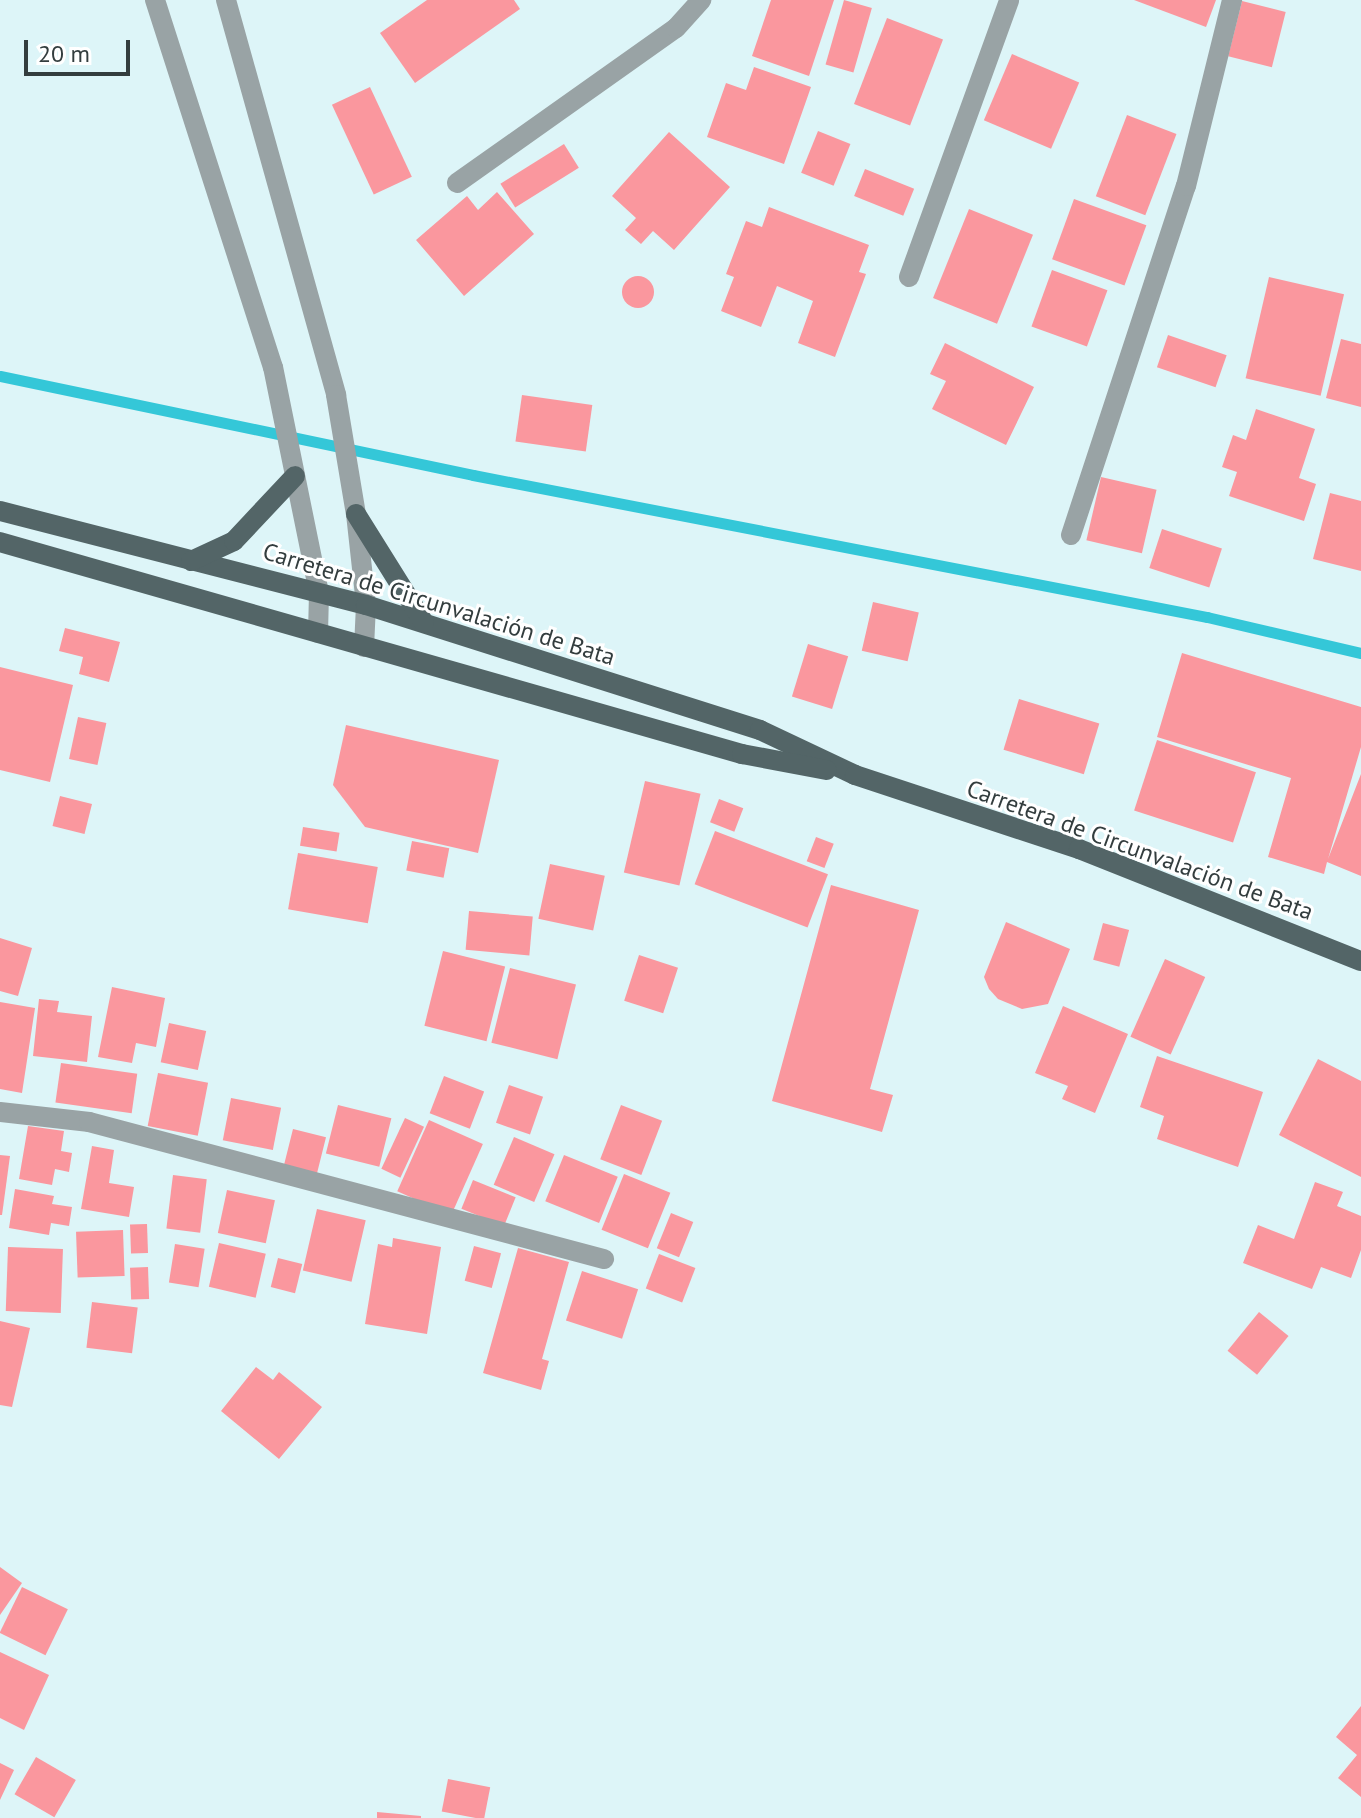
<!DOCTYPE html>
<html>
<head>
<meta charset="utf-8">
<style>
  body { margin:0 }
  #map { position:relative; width:1361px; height:1818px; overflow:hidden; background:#ddf5f8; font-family:"PT Sans",sans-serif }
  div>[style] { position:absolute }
  .stream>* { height:11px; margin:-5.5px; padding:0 5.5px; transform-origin:5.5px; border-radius:5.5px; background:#34c7d8 }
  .building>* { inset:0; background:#fa979e; transform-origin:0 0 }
  .round { border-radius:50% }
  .minor>* { height:20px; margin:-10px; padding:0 10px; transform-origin:10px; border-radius:10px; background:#99a3a5 }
  .major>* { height:20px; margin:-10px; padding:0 10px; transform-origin:10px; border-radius:10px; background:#536567 }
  span { translate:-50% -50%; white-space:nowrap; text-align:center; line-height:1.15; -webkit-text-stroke:6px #fff; paint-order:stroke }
  .street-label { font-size:24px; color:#333d3e }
  .scale { position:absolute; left:24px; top:40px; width:106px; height:36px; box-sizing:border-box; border:4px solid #333d3e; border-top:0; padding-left:10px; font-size:24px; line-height:28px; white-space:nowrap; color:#333d3e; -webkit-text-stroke:6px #fff; paint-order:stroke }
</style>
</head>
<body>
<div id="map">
  <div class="stream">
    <i style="left:0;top:376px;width:483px;rotate:11.8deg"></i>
    <i style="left:473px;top:475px;width:748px;rotate:10.95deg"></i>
    <i style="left:1207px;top:617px;width:158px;rotate:13.2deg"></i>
  </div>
  <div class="building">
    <i style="clip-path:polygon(427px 0,514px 0,520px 9px,415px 83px,380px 33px)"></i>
    <i style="clip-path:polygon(771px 0,834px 0,809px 76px,752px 56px)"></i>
    <i style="left:844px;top:0;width:29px;height:67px;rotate:16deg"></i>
    <i style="clip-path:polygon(1134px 0,1216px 0,1206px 27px)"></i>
    <i style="left:1242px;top:1px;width:45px;height:57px;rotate:14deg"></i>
    <i style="left:887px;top:18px;width:60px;height:92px;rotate:21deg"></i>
    <i style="left:1012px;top:54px;width:73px;height:72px;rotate:23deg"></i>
    <i style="clip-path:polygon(754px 67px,811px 87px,784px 164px,707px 137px,726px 83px,746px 90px)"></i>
    <i style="left:370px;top:87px;width:99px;height:42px;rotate:65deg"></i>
    <i style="left:1127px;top:115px;width:53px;height:87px;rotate:21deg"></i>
    <i style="left:818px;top:131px;width:35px;height:45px;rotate:22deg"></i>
    <i style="clip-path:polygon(669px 132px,730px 187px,674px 250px,653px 231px,641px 244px,625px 230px,636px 218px,612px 196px)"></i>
    <i style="left:564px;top:144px;width:28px;height:75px;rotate:58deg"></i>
    <i style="left:865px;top:169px;width:53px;height:29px;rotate:22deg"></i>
    <i style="clip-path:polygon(497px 192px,534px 234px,464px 296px,416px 240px,467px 196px,478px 210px)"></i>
    <i style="left:1074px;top:199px;width:77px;height:64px;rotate:20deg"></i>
    <i style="clip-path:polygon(769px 207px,869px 245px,859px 272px,866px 274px,835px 357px,798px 343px,813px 301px,777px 286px,761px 327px,721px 311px,734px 277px,726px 274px,746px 221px,762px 227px)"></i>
    <i style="left:969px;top:209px;width:69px;height:96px;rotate:22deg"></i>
    <i style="left:1052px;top:270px;width:59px;height:60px;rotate:20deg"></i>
    <i class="round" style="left:622px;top:276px;width:32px;height:32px"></i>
    <i style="left:1269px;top:277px;width:77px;height:104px;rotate:13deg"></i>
    <i style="left:1168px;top:335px;width:62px;height:34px;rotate:19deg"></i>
    <i style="clip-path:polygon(1341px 339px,1361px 344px,1361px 407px,1326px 398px)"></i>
    <i style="clip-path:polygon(945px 343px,1034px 387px,1006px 445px,932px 409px,946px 381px,930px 374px)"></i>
    <i style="left:522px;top:395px;width:71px;height:47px;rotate:8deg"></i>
    <i style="clip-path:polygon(1256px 409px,1315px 429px,1299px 478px,1316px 484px,1304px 521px,1229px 496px,1237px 472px,1222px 467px,1233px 435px,1246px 440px)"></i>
    <i style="left:1101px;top:477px;width:57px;height:65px;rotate:13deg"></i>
    <i style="clip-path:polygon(1330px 493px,1361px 501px,1361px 571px,1313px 559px)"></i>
    <i style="left:1162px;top:529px;width:63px;height:41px;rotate:18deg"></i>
    <i style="left:873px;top:602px;width:47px;height:50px;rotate:13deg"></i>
    <i style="clip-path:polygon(65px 628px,120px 642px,109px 682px,79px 674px,83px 657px,59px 651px)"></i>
    <i style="left:808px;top:644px;width:42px;height:55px;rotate:17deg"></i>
    <i style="clip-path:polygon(1182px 653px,1361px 707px,1361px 747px,1328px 859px,1361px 774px,1361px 876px,1327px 862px,1324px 874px,1268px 857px,1291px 778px,1157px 737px)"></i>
    <i style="clip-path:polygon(0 667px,73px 685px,50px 782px,0 770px)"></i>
    <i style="left:1019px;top:699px;width:84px;height:53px;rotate:17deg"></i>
    <i style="left:78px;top:717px;width:29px;height:43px;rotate:12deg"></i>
    <i style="clip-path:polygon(346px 725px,499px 760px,478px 853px,365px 827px,333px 785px)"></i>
    <i style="left:1157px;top:740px;width:104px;height:74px;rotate:18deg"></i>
    <i style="left:645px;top:781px;width:57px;height:94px;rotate:13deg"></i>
    <i style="left:60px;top:796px;width:33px;height:31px;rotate:14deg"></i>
    <i style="left:719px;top:799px;width:26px;height:25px;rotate:21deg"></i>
    <i style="left:303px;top:827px;width:37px;height:19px;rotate:9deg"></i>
    <i style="left:715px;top:831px;width:121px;height:57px;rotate:21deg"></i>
    <i style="left:816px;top:837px;width:19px;height:26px;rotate:21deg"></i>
    <i style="left:412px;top:841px;width:38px;height:30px;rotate:11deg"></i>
    <i style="left:298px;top:853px;width:81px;height:57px;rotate:10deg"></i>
    <i style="left:550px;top:864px;width:56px;height:56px;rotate:12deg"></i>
    <i style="clip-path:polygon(831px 885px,919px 910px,870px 1089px,893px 1095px,882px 1132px,772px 1101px)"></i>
    <i style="left:469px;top:911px;width:64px;height:39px;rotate:5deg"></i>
    <i style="clip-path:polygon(1006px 922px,1070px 949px,1048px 1004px,1022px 1009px,998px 999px,989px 989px,984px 977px)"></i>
    <i style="left:1103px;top:923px;width:27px;height:38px;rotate:15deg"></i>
    <i style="clip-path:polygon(0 938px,32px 948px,18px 996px,0 991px)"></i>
    <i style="left:443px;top:951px;width:64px;height:77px;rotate:14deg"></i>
    <i style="left:639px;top:955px;width:41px;height:48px;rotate:18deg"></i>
    <i style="left:1165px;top:959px;width:44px;height:85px;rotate:24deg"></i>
    <i style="left:510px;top:968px;width:68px;height:77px;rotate:14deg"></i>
    <i style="clip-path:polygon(112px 987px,165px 998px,156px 1047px,136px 1043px,132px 1063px,98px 1057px)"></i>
    <i style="clip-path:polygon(39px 999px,59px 1001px,57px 1012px,92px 1016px,87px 1062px,33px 1056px)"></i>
    <i style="clip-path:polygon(0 1002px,35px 1008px,22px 1093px,0 1089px)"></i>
    <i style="clip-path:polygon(1063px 1006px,1128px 1034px,1095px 1113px,1062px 1099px,1068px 1086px,1035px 1073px)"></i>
    <i style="left:169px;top:1023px;width:38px;height:40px;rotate:12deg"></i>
    <i style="clip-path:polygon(1157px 1056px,1263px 1092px,1238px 1167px,1157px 1139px,1164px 1116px,1140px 1107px)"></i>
    <i style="clip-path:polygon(1318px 1059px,1361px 1081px,1361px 1177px,1279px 1135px)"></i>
    <i style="left:61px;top:1063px;width:77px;height:40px;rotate:8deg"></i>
    <i style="left:158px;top:1073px;width:51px;height:54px;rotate:11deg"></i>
    <i style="left:444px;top:1076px;width:43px;height:40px;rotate:21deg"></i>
    <i style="left:509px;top:1085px;width:36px;height:40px;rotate:19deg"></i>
    <i style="left:231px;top:1098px;width:51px;height:43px;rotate:11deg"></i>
    <i style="left:338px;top:1105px;width:55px;height:50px;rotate:14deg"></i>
    <i style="left:621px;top:1105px;width:44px;height:58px;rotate:21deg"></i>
    <i style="left:405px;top:1118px;width:21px;height:56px;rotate:25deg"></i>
    <i style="left:429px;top:1120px;width:59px;height:78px;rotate:24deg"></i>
    <i style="clip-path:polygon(28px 1126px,64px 1131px,61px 1151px,72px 1153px,69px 1172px,55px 1169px,52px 1185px,19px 1179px)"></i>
    <i style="left:293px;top:1129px;width:34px;height:38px;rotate:14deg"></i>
    <i style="left:514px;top:1137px;width:44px;height:52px;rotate:23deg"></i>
    <i style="clip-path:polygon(92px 1146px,114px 1150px,109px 1183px,134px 1187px,129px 1217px,81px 1209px)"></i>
    <i style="clip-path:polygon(0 1155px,10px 1156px,2px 1215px,0 1215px)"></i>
    <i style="left:564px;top:1155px;width:58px;height:50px;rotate:22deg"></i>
    <i style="left:624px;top:1174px;width:50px;height:60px;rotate:22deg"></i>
    <i style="left:173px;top:1175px;width:34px;height:54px;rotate:7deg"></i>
    <i style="left:473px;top:1180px;width:46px;height:31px;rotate:22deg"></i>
    <i style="clip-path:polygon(1315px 1182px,1343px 1192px,1337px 1206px,1361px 1216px,1361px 1250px,1351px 1278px,1321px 1267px,1312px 1289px,1243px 1263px,1258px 1225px,1294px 1239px)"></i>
    <i style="clip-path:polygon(15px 1189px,54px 1196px,52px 1204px,72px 1207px,69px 1226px,51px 1223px,49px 1235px,9px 1228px)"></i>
    <i style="left:227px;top:1190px;width:49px;height:44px;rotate:12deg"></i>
    <i style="left:317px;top:1209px;width:50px;height:63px;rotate:13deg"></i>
    <i style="left:671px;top:1213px;width:24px;height:38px;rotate:22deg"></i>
    <i style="left:147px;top:1224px;width:29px;height:17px;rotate:88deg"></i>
    <i style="left:123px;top:1230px;width:46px;height:47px;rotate:88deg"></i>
    <i style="clip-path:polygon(393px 1238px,441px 1247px,427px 1334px,365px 1324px,378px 1244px,392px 1247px)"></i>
    <i style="left:219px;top:1243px;width:48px;height:45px;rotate:13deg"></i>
    <i style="left:175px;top:1244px;width:30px;height:39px;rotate:9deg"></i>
    <i style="left:474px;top:1246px;width:28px;height:36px;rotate:15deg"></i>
    <i style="left:8px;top:1247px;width:55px;height:64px;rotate:2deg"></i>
    <i style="clip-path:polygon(518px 1248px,569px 1262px,542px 1359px,549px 1361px,541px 1390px,483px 1373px)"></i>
    <i style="left:659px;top:1254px;width:39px;height:37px;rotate:21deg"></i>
    <i style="left:278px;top:1258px;width:25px;height:30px;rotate:14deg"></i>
    <i style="left:148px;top:1267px;width:32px;height:18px;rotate:88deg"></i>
    <i style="left:582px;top:1271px;width:59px;height:52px;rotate:18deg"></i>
    <i style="left:92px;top:1302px;width:46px;height:46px;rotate:7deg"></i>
    <i style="left:1259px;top:1312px;width:38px;height:50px;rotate:39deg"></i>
    <i style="clip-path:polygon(0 1321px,30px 1328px,12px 1407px,0 1405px)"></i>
    <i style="clip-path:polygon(256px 1367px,273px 1380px,279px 1372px,322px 1407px,279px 1459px,221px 1411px)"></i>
    <i style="clip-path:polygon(0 1567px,22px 1583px,0 1615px)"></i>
    <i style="left:22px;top:1587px;width:51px;height:51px;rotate:26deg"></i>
    <i style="clip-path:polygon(0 1652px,49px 1675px,24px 1730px,0 1718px)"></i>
    <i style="clip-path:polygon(1361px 1706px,1361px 1797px,1338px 1778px,1357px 1755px,1336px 1737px)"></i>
    <i style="left:36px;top:1757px;width:46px;height:43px;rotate:30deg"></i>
    <i style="clip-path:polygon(0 1763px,14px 1770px,0 1800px)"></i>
    <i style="left:448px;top:1779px;width:43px;height:33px;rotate:11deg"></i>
    <i style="clip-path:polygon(377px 1812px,421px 1816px,421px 1818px,377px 1818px)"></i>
  </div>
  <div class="minor">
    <i style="left:155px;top:0;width:386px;rotate:72.2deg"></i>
    <i style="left:273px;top:367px;width:231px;rotate:78.5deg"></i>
    <i style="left:319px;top:593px;width:40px;rotate:91.4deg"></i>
    <i style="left:226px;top:0;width:410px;rotate:74.4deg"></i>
    <i style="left:336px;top:395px;width:121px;rotate:80.5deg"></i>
    <i style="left:356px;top:514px;width:92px;rotate:83.7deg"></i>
    <i style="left:366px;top:605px;width:42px;rotate:92.7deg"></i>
    <i style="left:457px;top:183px;width:268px;rotate:-35.3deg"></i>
    <i style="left:676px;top:28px;width:38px;rotate:-48deg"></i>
    <i style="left:909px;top:277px;width:294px;rotate:-70.1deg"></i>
    <i style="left:1071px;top:535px;width:367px;rotate:-71.8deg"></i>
    <i style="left:1186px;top:186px;width:192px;rotate:-76.1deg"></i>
    <i style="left:0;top:1112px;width:90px;rotate:6.4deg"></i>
    <i style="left:89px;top:1122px;width:533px;rotate:14.9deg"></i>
  </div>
  <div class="major">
    <i style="left:0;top:511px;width:378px;rotate:14.4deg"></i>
    <i style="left:366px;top:605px;width:413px;rotate:17.6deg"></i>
    <i style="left:760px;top:730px;width:105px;rotate:25.3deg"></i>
    <i style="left:855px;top:775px;width:236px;rotate:18.3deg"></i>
    <i style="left:1079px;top:849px;width:303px;rotate:21.7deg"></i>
    <i style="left:356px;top:514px;width:128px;rotate:58deg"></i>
    <i style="left:0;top:542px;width:772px;rotate:15.95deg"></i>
    <i style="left:742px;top:754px;width:86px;rotate:10.7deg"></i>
    <i style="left:191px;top:561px;width:47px;rotate:-24.9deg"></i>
    <i style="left:234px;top:541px;width:89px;rotate:-46.8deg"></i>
  </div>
  <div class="street-label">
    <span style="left:439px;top:604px;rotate:17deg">Carretera de Circunvalación de Bata</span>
    <span style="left:1140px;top:850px;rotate:20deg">Carretera de Circunvalación de Bata</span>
  </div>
  <div class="scale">20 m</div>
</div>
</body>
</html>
